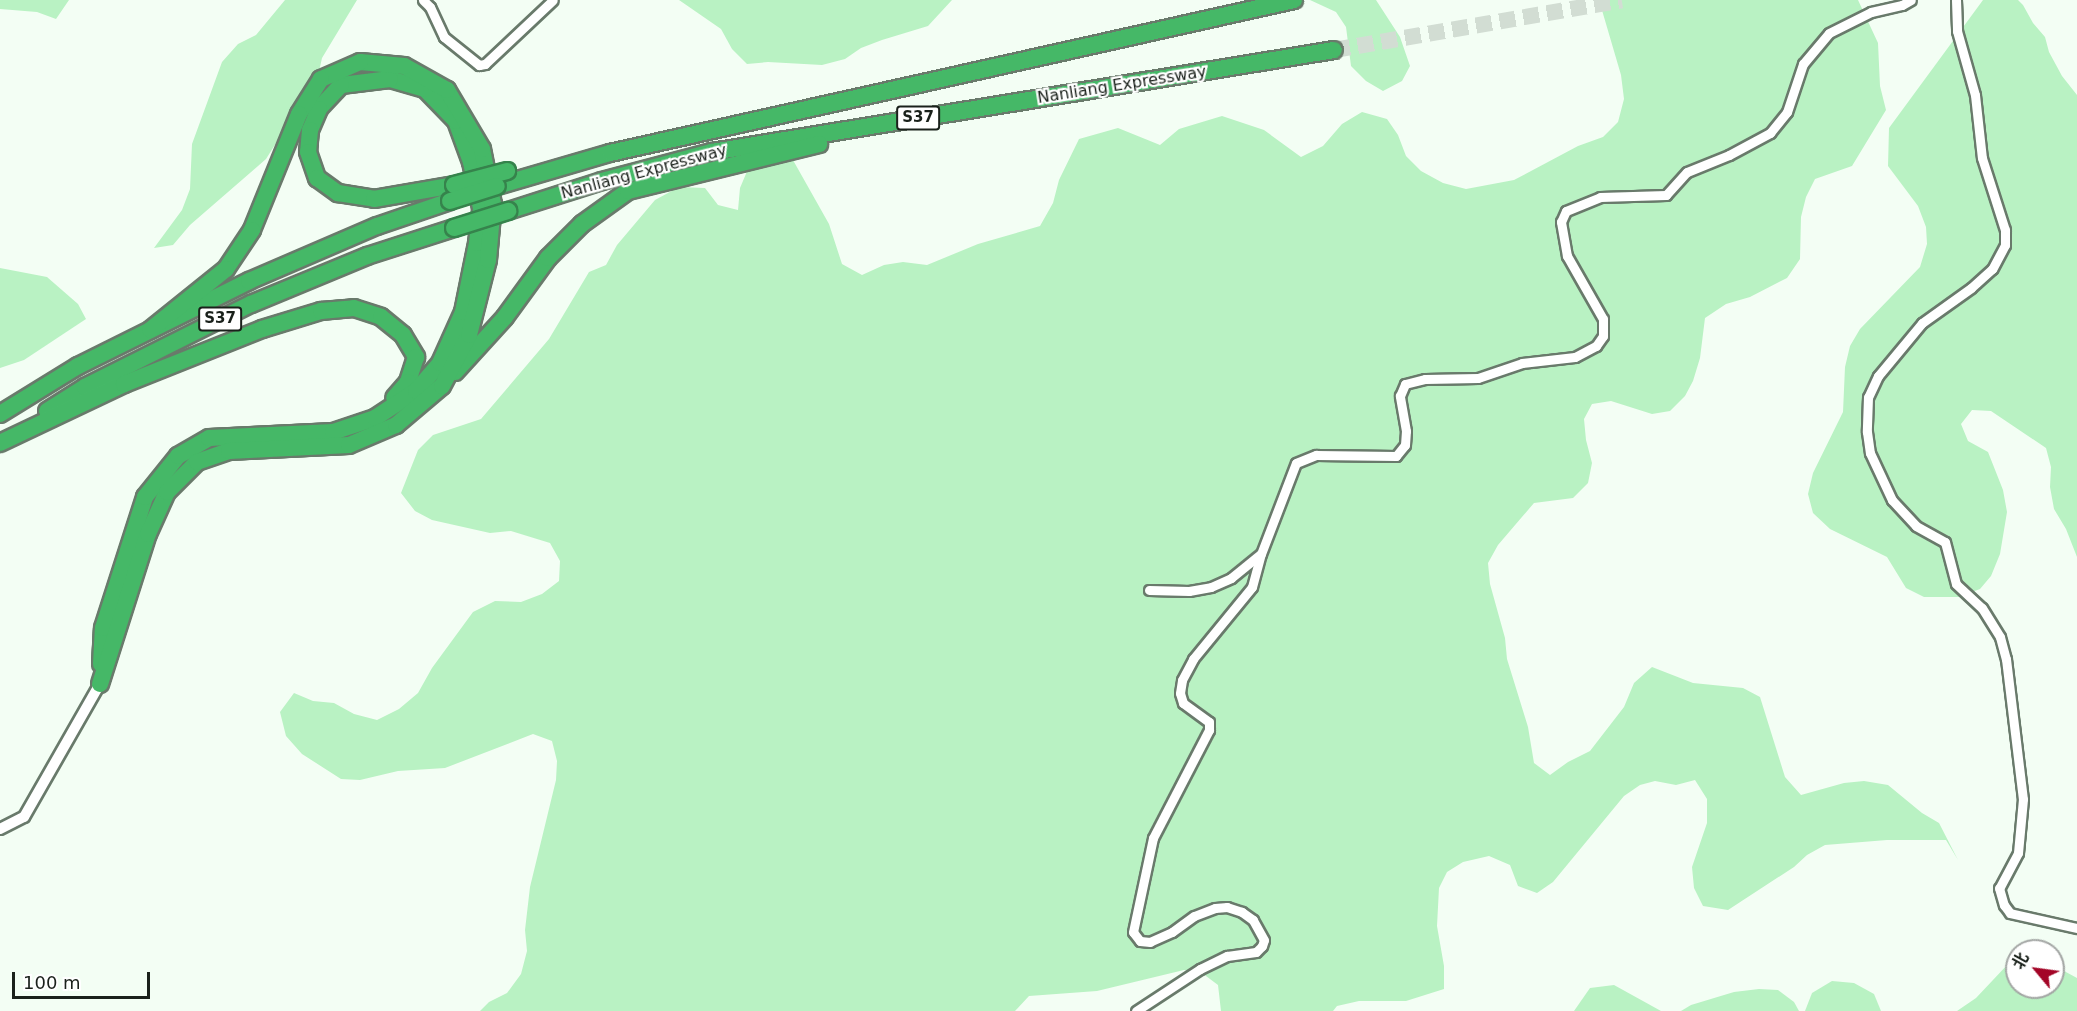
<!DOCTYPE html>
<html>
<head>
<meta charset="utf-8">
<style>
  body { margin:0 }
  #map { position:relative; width:2077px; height:1011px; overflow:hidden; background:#f3fef4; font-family:"DejaVu Sans","Noto Sans SC",sans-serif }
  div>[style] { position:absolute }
  .green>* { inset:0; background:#b9f2c3 }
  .motorway-tunnel>* { height:16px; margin-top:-8px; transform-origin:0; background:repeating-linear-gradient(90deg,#d2ddd3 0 16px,transparent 0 24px) }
  .roads { filter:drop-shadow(2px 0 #697a6b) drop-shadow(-2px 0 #697a6b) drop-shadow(0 2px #697a6b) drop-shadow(0 -2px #697a6b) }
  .minor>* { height:9px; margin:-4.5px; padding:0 4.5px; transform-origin:4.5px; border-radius:4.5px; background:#fff }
  .tertiary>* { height:10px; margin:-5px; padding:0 5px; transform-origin:5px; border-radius:5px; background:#fff }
  .motorway>* { height:16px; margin:-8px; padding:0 8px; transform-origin:8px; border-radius:8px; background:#45b867 }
  .bridges { filter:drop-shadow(2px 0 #36834c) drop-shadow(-2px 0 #36834c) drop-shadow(0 2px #36834c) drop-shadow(0 -2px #36834c) }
  .motorway-bridge>* { height:16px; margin:-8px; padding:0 8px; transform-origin:8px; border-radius:8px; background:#45b867 }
  span { translate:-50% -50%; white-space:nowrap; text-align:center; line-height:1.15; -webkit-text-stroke:4.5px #fff; paint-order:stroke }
  .shield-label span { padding:2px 4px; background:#fff; border:2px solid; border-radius:4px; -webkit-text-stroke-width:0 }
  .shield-label { font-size:15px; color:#1a211b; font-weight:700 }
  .street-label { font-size:16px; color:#1a211b }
  .north { position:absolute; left:2005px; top:939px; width:60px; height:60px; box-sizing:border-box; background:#fff; border:2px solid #a3a6a4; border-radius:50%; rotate:299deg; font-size:16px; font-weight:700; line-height:24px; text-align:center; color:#1a211b }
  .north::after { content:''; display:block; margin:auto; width:21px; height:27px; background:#a30527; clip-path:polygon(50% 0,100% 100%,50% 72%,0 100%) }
  .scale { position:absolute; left:12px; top:972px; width:138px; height:27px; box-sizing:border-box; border:3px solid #1a211b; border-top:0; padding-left:8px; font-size:18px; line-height:21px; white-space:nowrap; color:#1a211b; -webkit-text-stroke:4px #fff; paint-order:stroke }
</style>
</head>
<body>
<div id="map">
  <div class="green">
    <i style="clip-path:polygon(0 0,69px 0,56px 19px,37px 12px,0 9px)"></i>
    <i style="clip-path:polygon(285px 0,357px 0,322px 58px,318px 76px,266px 159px,190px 225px,173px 245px,154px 248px,182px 210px,190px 189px,192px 144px,222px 62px,238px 44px,256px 35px)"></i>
    <i style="clip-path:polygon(679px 0,952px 0,928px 26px,882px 40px,861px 48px,845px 59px,822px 65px,768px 62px,747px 64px,732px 49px,721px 29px)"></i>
    <i style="clip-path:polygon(1310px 0,1376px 0,1400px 37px,1410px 66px,1402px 81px,1383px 91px,1366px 81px,1351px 66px,1346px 27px,1336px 12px)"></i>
    <i style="clip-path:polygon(1599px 0,1858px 0,1878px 43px,1880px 86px,1886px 110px,1852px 166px,1815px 179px,1806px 197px,1801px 217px,1800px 259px,1787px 278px,1750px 297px,1726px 304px,1705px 318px,1700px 358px,1693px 381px,1685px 396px,1670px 411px,1652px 414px,1611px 401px,1592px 404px,1584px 419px,1586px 440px,1592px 463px,1588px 483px,1573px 498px,1534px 503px,1498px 545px,1488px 563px,1490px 584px,1505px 638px,1507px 659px,1528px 727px,1534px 763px,1550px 775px,1568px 762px,1590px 751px,1624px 707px,1634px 683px,1652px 667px,1693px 683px,1743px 688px,1760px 697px,1785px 777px,1801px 795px,1844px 783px,1864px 781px,1888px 785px,1922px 813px,1939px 823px,1958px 860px,1946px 840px,1887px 840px,1825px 845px,1807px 855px,1794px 867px,1728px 910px,1703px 906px,1694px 888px,1692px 867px,1707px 823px,1707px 799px,1695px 780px,1676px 785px,1655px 781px,1640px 785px,1624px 796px,1553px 882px,1537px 893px,1518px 886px,1510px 865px,1489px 856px,1463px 862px,1447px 872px,1439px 888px,1437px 926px,1444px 966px,1444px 989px,1406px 1001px,1359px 1001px,1337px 1006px,1333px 1011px,1221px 1011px,1218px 985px,1202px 973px,1184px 970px,1097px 991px,1029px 996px,1015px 1011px,480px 1011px,489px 1002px,507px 993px,521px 974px,527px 951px,525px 930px,530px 887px,556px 780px,557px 761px,552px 741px,533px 734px,445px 768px,398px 771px,360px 780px,341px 779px,302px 754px,286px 736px,280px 712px,294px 693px,313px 701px,334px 703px,354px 714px,377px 720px,399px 709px,418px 693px,432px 668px,473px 612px,495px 601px,521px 602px,542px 594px,559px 581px,560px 561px,550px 543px,511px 531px,490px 533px,432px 520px,415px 511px,401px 493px,418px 450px,433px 435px,481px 419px,549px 339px,589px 272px,606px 265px,617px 245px,655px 200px,679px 187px,705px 188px,718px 205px,738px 210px,740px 188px,748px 169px,789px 153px,829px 224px,842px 264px,862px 275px,884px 265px,903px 262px,927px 265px,978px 244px,1040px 226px,1053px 203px,1059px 180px,1079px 139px,1118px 128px,1160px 145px,1179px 129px,1222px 116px,1264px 130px,1301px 157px,1323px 146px,1342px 124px,1362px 112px,1387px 119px,1398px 135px,1406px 156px,1421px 171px,1443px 183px,1466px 189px,1514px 180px,1578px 146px,1603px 137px,1618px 122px,1624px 99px,1621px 75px)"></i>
    <i style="clip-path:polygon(1983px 0,2018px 0,2023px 5px,2033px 23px,2045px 37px,2049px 52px,2062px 76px,2077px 95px,2077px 557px,2066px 529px,2054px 509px,2050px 487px,2051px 467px,2046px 448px,1991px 411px,1972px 410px,1961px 424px,1968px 441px,1988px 452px,2003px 490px,2007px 512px,2000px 554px,1991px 576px,1980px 589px,1959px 597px,1924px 597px,1906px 588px,1887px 557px,1830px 529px,1813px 513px,1808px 494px,1813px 473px,1843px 412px,1845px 367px,1850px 346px,1860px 329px,1920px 267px,1927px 244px,1926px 227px,1918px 206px,1888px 166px,1889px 128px)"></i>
    <i style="clip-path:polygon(0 268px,47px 277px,78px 304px,86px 319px,24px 360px,0 368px)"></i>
    <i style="clip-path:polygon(2017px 960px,2017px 987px,2053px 987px,2053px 965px,2077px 978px,2077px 1011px,1957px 1011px,1976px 998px,2009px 963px)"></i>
    <i style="clip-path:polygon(1832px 981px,1854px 983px,1874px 994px,1881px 1011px,1805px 1011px,1812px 993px)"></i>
    <i style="clip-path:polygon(1614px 985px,1661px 1011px,1574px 1011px,1590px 988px)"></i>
    <i style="clip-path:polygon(1759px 989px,1778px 990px,1794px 1002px,1799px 1011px,1681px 1011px,1691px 1005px,1734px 992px)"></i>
  </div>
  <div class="motorway-tunnel">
    <i style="left:1334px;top:50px;width:292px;rotate:-9.8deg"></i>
  </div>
  <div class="roads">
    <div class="minor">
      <i style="left:423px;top:0;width:10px;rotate:45deg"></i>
      <i style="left:430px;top:7px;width:33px;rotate:65deg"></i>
      <i style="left:444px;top:37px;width:45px;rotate:38.7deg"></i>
      <i style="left:479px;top:65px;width:6px;rotate:-9deg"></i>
      <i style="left:485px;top:64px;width:93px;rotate:-43.3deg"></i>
      <i style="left:1956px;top:0;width:31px;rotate:88deg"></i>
      <i style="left:1957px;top:31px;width:66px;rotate:74.3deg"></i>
      <i style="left:1975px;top:95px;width:63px;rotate:83.7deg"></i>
      <i style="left:1982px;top:158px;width:76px;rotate:72.3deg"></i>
      <i style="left:2005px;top:230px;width:15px;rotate:90deg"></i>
      <i style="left:2005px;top:245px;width:27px;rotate:118deg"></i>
      <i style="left:1992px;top:269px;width:28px;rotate:138deg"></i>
      <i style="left:1971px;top:288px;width:60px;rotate:144.5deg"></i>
      <i style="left:1922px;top:323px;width:69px;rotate:129.7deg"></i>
      <i style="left:1878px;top:376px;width:23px;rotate:115deg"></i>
      <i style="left:1868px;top:397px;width:35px;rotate:92deg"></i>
      <i style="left:1867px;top:432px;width:21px;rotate:82deg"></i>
      <i style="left:1870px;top:453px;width:52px;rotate:64.9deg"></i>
      <i style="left:1892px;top:500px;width:35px;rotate:47deg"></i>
      <i style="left:1916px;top:526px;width:33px;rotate:29deg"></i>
      <i style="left:1945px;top:542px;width:43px;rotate:75.3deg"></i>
      <i style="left:1956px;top:584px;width:35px;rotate:43deg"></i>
      <i style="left:1982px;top:608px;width:34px;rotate:58deg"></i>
      <i style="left:2000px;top:637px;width:23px;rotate:75deg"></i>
      <i style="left:2006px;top:659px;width:141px;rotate:83.1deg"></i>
      <i style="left:2023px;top:799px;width:54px;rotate:95.3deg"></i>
      <i style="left:2018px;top:853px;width:40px;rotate:118deg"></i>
      <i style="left:1999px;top:888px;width:18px;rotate:74deg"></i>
      <i style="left:2004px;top:905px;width:10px;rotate:53deg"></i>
      <i style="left:2010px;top:913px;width:69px;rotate:12.6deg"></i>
      <i style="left:1149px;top:590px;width:40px;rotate:1.4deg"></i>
      <i style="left:1189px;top:591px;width:22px;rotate:-10deg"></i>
      <i style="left:1211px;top:587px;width:22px;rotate:-24deg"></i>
      <i style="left:1231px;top:578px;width:38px;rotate:-39deg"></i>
      <i style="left:1136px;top:1011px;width:77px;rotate:-33.3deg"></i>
      <i style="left:1200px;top:969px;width:30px;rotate:-26deg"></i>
      <i style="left:1227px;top:956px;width:29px;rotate:-8deg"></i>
      <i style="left:1256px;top:952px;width:8px;rotate:-45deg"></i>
      <i style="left:1262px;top:946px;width:6px;rotate:-72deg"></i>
      <i style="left:1264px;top:940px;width:23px;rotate:-119deg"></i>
      <i style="left:1253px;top:920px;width:14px;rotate:-144deg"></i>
      <i style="left:1242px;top:912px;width:16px;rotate:-162deg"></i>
      <i style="left:1227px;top:907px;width:12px;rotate:175deg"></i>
      <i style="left:1215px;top:908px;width:22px;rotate:159deg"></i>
      <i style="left:1194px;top:916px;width:27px;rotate:144deg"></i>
      <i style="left:1172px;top:932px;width:24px;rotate:156deg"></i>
      <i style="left:1150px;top:942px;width:10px;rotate:-174deg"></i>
      <i style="left:1140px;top:941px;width:11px;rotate:-128deg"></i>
      <i style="left:1133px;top:932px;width:96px;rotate:-78deg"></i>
      <i style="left:1153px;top:838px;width:122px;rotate:-62.6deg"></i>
      <i style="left:1209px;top:730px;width:8px;rotate:-90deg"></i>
      <i style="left:1209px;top:722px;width:32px;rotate:-144deg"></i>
      <i style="left:1183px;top:703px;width:10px;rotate:-107deg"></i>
      <i style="left:1180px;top:693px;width:13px;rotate:-81deg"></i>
      <i style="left:1182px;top:680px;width:24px;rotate:-62deg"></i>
      <i style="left:1193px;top:659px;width:93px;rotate:-50.7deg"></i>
      <i style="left:1252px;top:587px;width:34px;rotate:-75deg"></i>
      <i style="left:1261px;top:554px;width:97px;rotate:-69deg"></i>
      <i style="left:1296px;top:463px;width:22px;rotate:-22deg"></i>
      <i style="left:1316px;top:455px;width:80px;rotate:0.7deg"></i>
      <i style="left:1396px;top:456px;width:14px;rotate:-51deg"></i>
      <i style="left:1405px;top:445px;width:14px;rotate:-86deg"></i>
      <i style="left:1406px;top:431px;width:36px;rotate:-100deg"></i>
      <i style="left:1400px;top:396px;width:13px;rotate:-67deg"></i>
      <i style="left:1405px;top:384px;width:21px;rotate:-14deg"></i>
      <i style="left:1425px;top:379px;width:53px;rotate:-1.1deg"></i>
      <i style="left:1478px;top:378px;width:46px;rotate:-18.8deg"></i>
      <i style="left:1522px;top:363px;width:53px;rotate:-6.5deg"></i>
      <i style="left:1575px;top:357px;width:24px;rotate:-28deg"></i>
      <i style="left:1596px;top:346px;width:12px;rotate:-55deg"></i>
      <i style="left:1603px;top:336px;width:17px;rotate:-90deg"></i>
      <i style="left:1603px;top:319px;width:73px;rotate:-119.7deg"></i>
      <i style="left:1567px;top:256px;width:35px;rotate:-100deg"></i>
      <i style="left:1561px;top:222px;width:12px;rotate:-66deg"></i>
      <i style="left:1566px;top:211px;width:37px;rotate:-22deg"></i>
      <i style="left:1600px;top:197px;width:66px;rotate:-1.7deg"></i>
      <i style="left:1666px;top:195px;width:31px;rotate:-48deg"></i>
      <i style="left:1687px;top:172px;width:45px;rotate:-22deg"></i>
      <i style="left:1729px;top:155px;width:47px;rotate:-28.2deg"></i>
      <i style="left:1770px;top:133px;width:27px;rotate:-51deg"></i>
      <i style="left:1787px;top:112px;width:51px;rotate:-71.6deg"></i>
      <i style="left:1803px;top:64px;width:40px;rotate:-50deg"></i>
      <i style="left:1829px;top:33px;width:47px;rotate:-26.6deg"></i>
      <i style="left:1871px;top:12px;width:32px;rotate:-13deg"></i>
      <i style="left:1902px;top:5px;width:10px;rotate:-29deg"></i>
    </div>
    <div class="tertiary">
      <i style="left:0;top:829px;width:27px;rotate:-27deg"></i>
      <i style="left:24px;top:817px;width:153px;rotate:-60.3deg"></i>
    </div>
    <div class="motorway">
      <i style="left:497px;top:186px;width:118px;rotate:-16.3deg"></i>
      <i style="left:610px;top:153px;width:701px;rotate:-12.61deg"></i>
      <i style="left:508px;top:211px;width:99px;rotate:-17.7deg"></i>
      <i style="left:602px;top:181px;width:114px;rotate:-14.8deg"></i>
      <i style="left:712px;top:152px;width:630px;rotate:-9.31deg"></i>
      <i style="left:455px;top:372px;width:74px;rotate:-47.7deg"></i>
      <i style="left:505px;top:317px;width:73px;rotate:-53.9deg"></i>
      <i style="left:548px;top:258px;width:48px;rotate:-45deg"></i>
      <i style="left:582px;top:224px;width:57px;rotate:-35.7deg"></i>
      <i style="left:628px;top:191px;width:197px;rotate:-13.8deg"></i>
      <i style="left:47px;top:411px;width:45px;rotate:-32.3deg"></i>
      <i style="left:85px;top:387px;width:186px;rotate:-26.6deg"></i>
      <i style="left:251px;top:304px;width:126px;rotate:-22.5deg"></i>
      <i style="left:367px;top:256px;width:91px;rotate:-17.8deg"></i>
      <i style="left:0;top:414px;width:92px;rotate:-31.6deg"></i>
      <i style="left:78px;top:366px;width:191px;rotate:-26.4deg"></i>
      <i style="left:249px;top:281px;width:139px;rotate:-23.3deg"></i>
      <i style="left:377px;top:226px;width:77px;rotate:-18.9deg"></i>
      <i style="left:0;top:443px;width:137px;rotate:-25.4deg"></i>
      <i style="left:124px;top:384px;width:149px;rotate:-21.7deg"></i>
      <i style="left:262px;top:329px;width:62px;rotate:-17deg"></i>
      <i style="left:321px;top:311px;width:33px;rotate:-5deg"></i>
      <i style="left:354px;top:308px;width:28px;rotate:18deg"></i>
      <i style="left:381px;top:317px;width:28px;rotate:39deg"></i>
      <i style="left:403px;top:335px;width:26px;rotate:59deg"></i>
      <i style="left:416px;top:357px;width:26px;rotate:108deg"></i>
      <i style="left:408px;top:382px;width:21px;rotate:131deg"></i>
      <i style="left:101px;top:664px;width:36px;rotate:-87deg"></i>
      <i style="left:103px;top:628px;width:138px;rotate:-72.2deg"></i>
      <i style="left:145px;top:497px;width:53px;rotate:-51.2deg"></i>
      <i style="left:178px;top:456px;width:36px;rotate:-30deg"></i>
      <i style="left:209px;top:438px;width:124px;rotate:-2.8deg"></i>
      <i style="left:333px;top:432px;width:44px;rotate:-18.4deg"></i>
      <i style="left:375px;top:418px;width:49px;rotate:-33.4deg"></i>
      <i style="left:416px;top:391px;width:37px;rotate:-49deg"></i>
      <i style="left:440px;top:363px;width:56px;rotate:-65.7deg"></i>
      <i style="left:463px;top:312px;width:70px;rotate:-78.5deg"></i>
      <i style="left:477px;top:243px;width:35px;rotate:-83deg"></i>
      <i style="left:481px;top:208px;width:47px;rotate:-102.3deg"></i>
      <i style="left:471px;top:162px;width:44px;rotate:-110.1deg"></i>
      <i style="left:456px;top:121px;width:45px;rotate:-134.1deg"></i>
      <i style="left:425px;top:89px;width:36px;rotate:-164deg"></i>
      <i style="left:390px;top:79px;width:49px;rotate:173deg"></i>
      <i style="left:341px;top:85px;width:33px;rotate:133deg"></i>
      <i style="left:319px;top:109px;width:23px;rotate:113deg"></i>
      <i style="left:310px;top:130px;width:22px;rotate:95deg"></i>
      <i style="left:308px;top:152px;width:28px;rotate:71deg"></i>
      <i style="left:317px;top:178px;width:26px;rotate:36deg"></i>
      <i style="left:338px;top:193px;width:36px;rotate:9deg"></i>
      <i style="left:374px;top:199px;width:81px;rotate:-9.9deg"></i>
      <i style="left:100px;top:684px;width:157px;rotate:-72.3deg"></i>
      <i style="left:148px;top:534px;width:46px;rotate:-65.7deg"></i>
      <i style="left:167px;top:492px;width:42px;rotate:-45deg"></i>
      <i style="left:197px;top:462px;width:34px;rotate:-19deg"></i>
      <i style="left:229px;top:451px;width:120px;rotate:-2.9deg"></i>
      <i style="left:349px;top:445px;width:51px;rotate:-23.1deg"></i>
      <i style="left:396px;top:425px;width:60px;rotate:-40.3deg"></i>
      <i style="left:442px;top:386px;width:58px;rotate:-62.1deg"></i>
      <i style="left:469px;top:335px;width:77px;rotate:-75.8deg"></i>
      <i style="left:488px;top:260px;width:56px;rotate:-84.9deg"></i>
      <i style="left:493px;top:204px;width:56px;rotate:-101.3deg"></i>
      <i style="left:482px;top:149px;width:69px;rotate:-120.7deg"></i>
      <i style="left:447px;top:90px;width:49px;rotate:-150.8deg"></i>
      <i style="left:404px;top:66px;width:44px;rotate:-174.8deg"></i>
      <i style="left:360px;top:62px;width:43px;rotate:156.4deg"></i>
      <i style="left:321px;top:79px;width:41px;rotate:122.2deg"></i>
      <i style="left:299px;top:114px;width:125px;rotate:112.1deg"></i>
      <i style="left:252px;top:230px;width:47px;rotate:123.7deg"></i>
      <i style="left:226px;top:269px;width:97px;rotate:141.2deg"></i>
    </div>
  </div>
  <div class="bridges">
    <div class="motorway-bridge">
      <i style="left:454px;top:185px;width:55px;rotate:-14.8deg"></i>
      <i style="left:450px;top:201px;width:49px;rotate:-17.7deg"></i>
      <i style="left:454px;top:228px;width:57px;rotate:-17.5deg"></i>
    </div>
  </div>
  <div class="shield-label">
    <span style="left:918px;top:118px">S37</span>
    <span style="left:220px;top:319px">S37</span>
  </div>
  <div class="street-label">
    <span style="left:1122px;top:85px;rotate:-9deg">Nanliang Expressway</span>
    <span style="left:644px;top:172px;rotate:-15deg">Nanliang Expressway</span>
  </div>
  <div class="north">北</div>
  <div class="scale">100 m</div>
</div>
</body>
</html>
